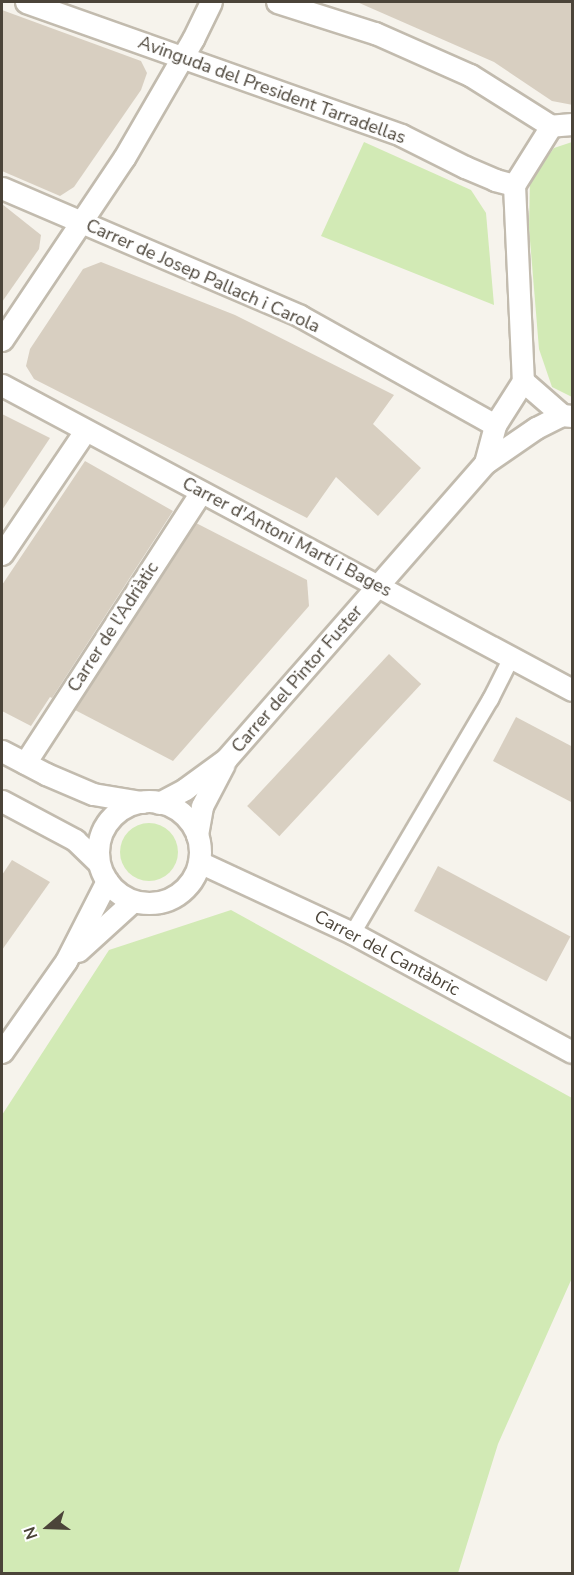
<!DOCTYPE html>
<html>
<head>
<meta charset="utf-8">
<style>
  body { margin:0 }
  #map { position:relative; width:574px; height:1575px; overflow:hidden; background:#f6f3ec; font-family:"Nunito Sans",sans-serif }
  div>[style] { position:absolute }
  .green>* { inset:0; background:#d2eab5 }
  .round { border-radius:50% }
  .building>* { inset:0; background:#d8cfc1; transform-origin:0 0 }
  .roads { filter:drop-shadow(2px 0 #c2bbae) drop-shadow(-2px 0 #c2bbae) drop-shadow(0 2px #c2bbae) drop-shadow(0 -2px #c2bbae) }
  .pedestrian>* { height:15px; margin:-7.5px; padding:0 7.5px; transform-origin:7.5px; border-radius:7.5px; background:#fff }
  .minor>* { height:21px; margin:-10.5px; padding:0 10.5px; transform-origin:10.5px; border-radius:10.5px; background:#fff }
  .minor>.ring { margin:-10.5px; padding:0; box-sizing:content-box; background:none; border:21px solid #fff; border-radius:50% }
  span { translate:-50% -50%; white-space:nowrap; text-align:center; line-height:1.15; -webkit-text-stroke:4.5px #fff; paint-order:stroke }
  .street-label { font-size:18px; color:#4b4439 }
  .frame { position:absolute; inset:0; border:3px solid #4b4439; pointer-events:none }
  .north { position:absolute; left:18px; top:1497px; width:60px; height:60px; -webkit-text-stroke:4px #fff; paint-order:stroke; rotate:251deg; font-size:16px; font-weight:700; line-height:24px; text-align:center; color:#4b4439 }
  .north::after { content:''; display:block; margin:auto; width:21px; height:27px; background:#4b4439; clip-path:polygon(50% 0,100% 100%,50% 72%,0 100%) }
</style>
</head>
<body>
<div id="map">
  <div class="green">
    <i style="clip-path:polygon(364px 142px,471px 190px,486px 213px,494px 305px,321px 236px)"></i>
    <i style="clip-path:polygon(572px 142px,572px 397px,552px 387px,539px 349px,529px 228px,530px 180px,554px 148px)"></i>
    <i class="round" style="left:120px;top:823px;width:58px;height:58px"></i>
    <i style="clip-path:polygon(231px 910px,572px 1098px,572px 1278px,498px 1444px,458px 1573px,2px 1573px,2px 1115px,109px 950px)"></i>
  </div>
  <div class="building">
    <i style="clip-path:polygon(357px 2px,573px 2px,573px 105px,552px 101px,494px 62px)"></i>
    <i style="clip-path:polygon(2px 10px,141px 61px,147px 73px,141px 90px,74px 187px,60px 196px,2px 171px)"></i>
    <i style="clip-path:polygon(2px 204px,41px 235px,39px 249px,2px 302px)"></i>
    <i style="clip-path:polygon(101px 262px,235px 315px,394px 395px,373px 424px,421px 468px,378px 516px,336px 477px,307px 518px,34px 379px,26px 366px,30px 349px,83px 269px)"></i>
    <i style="clip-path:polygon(2px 414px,50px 438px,2px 510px)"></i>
    <i style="clip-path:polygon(85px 461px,173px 511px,52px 698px,50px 697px,31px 726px,2px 711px,2px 585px)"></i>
    <i style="clip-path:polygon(196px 523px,307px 580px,309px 606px,173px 761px,75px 710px)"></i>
    <i style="left:389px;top:654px;width:44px;height:208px;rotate:43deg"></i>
    <i style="clip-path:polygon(516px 717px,573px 747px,573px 803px,493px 761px)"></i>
    <i style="clip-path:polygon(12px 860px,50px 882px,2px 950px,2px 875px)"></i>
    <i style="left:438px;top:866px;width:150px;height:51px;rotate:28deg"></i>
  </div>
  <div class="roads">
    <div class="pedestrian">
      <i style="left:352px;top:933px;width:272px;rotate:-59.5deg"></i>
      <i style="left:490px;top:699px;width:47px;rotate:-63.4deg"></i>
    </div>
    <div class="minor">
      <i style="left:26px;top:2px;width:398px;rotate:19.5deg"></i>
      <i style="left:401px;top:135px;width:72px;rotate:26.6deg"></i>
      <i style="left:465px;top:167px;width:33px;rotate:23deg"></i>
      <i style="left:495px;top:180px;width:20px;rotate:15deg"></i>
      <i style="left:277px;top:2px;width:103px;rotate:17.6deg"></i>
      <i style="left:375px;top:33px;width:104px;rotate:23.9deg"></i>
      <i style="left:470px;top:75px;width:96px;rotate:32.2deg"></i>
      <i style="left:572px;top:124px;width:21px;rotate:175deg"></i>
      <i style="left:551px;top:126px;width:70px;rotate:122.1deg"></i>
      <i style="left:514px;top:185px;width:196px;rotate:87.4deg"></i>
      <i style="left:523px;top:381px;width:52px;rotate:41.1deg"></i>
      <i style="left:562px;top:415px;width:10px;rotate:6deg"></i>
      <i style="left:2px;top:188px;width:324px;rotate:23.2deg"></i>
      <i style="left:300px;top:316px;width:223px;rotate:29.2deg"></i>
      <i style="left:2px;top:340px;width:219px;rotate:-56.2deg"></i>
      <i style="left:124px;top:158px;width:138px;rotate:-59.9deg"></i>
      <i style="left:193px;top:39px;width:41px;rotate:-64.1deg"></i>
      <i style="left:2px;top:385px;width:646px;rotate:28.15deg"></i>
      <i style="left:485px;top:463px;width:39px;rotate:-75deg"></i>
      <i style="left:495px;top:425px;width:52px;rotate:-57.5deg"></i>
      <i style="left:2px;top:554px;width:148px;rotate:-56deg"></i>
      <i style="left:2px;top:751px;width:50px;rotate:27.6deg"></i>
      <i style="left:46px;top:774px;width:51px;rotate:23.1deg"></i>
      <i style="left:93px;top:794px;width:49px;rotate:9.5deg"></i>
      <i style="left:25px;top:763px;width:323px;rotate:-57deg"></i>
      <i style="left:2px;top:801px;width:83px;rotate:28.1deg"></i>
      <i style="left:75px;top:840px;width:33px;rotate:44deg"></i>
      <i class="ring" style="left:98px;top:801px;width:81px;height:81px"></i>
      <i style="left:159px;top:803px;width:30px;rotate:-28deg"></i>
      <i style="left:185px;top:789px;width:51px;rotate:-36.2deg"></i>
      <i style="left:226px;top:759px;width:393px;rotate:-48.8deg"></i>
      <i style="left:485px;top:463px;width:62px;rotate:-34.5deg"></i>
      <i style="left:536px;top:428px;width:29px;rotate:-27deg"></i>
      <i style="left:197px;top:835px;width:29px;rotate:-80deg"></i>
      <i style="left:202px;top:806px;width:47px;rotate:-62.4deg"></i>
      <i style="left:199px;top:862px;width:169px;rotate:24.9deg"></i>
      <i style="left:352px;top:933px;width:250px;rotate:28.4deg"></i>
      <i style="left:78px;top:951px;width:74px;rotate:-42.3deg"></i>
      <i style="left:2px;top:1052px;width:111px;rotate:-54.9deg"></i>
      <i style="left:66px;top:961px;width:90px;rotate:-62.9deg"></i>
    </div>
  </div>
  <div class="street-label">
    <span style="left:272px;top:90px;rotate:20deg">Avinguda del President Tarradellas</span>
    <span style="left:203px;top:276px;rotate:24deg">Carrer de Josep Pallach i Carola</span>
    <span style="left:287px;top:537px;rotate:28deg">Carrer d'Antoni Martí i Bages</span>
    <span style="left:113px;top:627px;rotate:-57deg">Carrer de l'Adriàtic</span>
    <span style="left:297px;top:679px;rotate:-49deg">Carrer del Pintor Fuster</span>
    <span style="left:387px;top:953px;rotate:28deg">Carrer del Cantàbric</span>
  </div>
  <div class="frame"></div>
  <div class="north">N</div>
</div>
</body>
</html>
